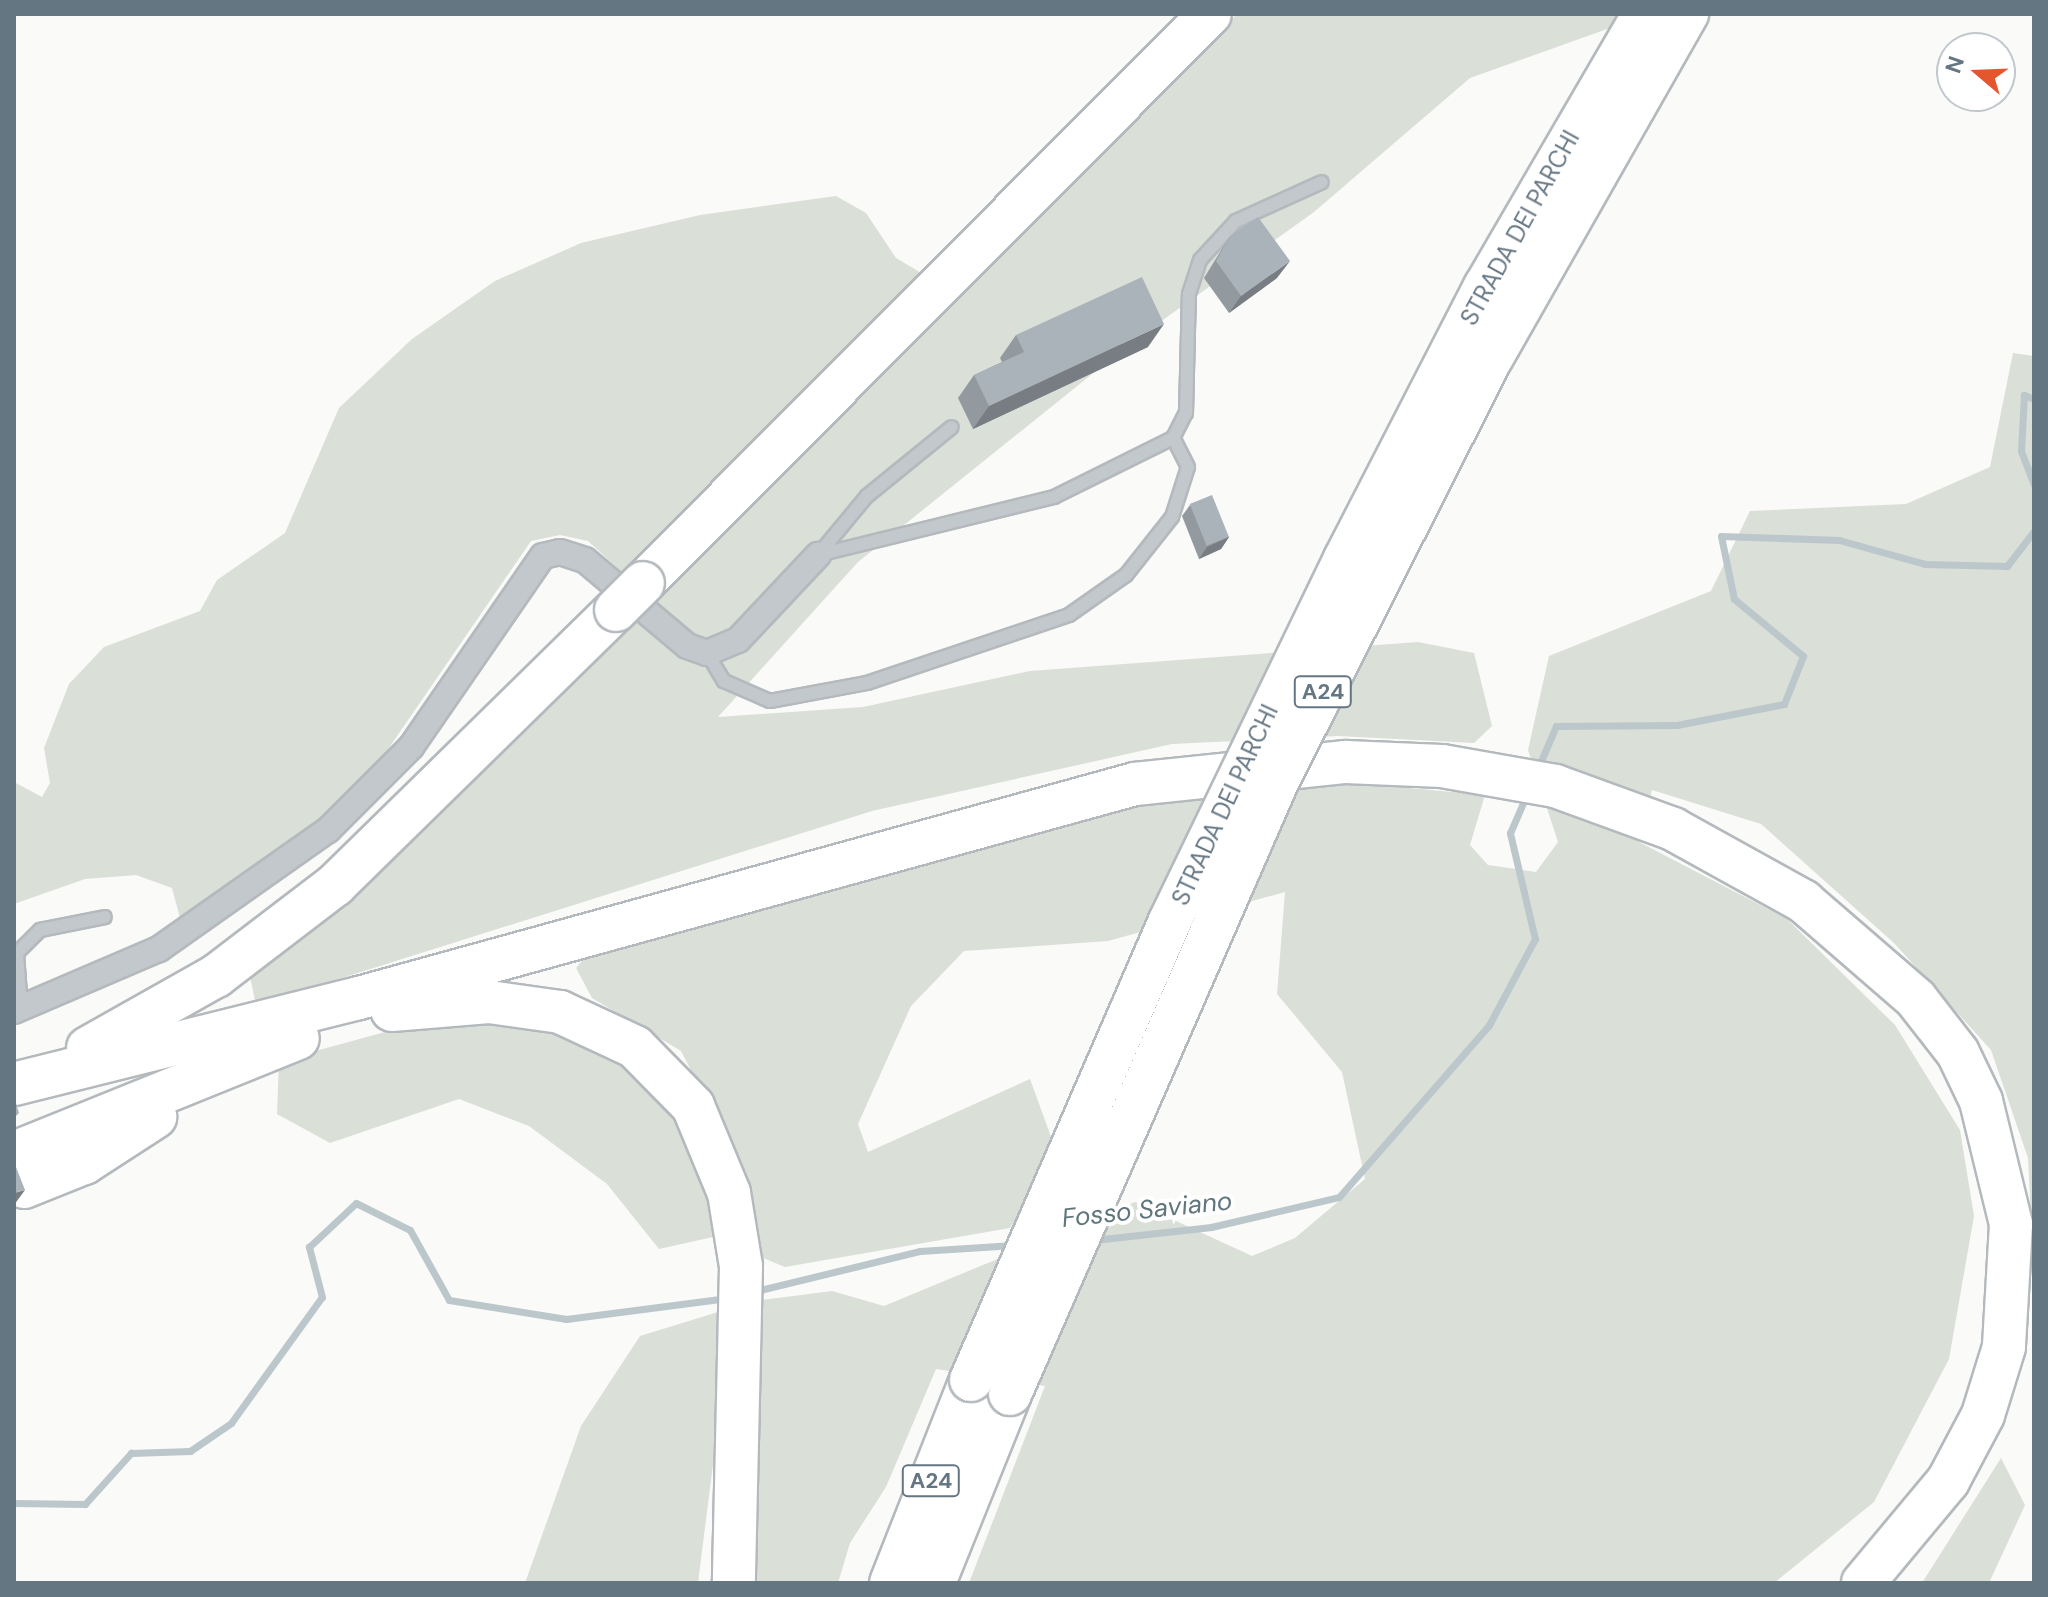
<!DOCTYPE html>
<html>
<head>
<meta charset="utf-8">
<style>
  body { margin:0 }
  #map { position:relative; width:2048px; height:1597px; overflow:hidden; background:#fafaf8; font-family:"DM Sans",sans-serif }
  div>[style] { position:absolute }
  .green>* { inset:0; background:#dadfd7 }
  .stream>* { height:7px; margin:-3.5px; padding:0 3.5px; transform-origin:3.5px; border-radius:3.5px; background:#bbc7cb }
  .roads { filter:drop-shadow(2px 0 #b4b9bd) drop-shadow(-2px 0 #b4b9bd) drop-shadow(0 2px #b4b9bd) drop-shadow(0 -2px #b4b9bd) }
  .lane>* { height:12px; margin:-6px; padding:0 6px; transform-origin:6px; border-radius:6px; background:#c3c8cc }
  .street>* { height:24px; margin:-12px; padding:0 12px; transform-origin:12px; border-radius:12px; background:#c3c8cc }
  .highway>* { height:42px; margin:-21px; padding:0 21px; transform-origin:21px; border-radius:21px; background:#fff }
  .bridges { filter:drop-shadow(2px 0 #b4b9bd) drop-shadow(-2px 0 #b4b9bd) drop-shadow(0 2px #b4b9bd) drop-shadow(0 -2px #b4b9bd) }
  .highway-bridge>* { height:42px; margin:-21px; padding:0 21px; transform-origin:21px; border-radius:21px; background:#fff }
  .wall>* { inset:0; background:#929a9f }
  .shaded-wall>* { inset:0; background:#777d82 }
  .building>* { inset:0; background:#aab3b9; transform-origin:0 0 }
  span { translate:-50% -50%; white-space:nowrap; text-align:center; line-height:1.15; -webkit-text-stroke:8px #fff; paint-order:stroke }
  .shield-label span { padding:2px 6px; background:#fff; border:2px solid; border-radius:6px; -webkit-text-stroke-width:0 }
  .shield-label { font-size:22px; color:#657683; font-weight:700 }
  .street-label { font-size:24px; color:#657683 }
  .water-label { font-size:26px; color:#60757c; font-style:italic }
  .frame { position:absolute; inset:0; border:16px solid #657683; pointer-events:none }
  .north { position:absolute; left:1936px; top:32px; width:80px; height:80px; box-sizing:border-box; background:#fff; border:2px solid #c1c8cd; border-radius:50%; rotate:289deg; font-size:22px; font-weight:700; line-height:32px; text-align:center; color:#657683 }
  .north::after { content:''; display:block; margin:auto; width:28px; height:36px; background:#e4572e; clip-path:polygon(50% 0,100% 100%,50% 72%,0 100%) }
</style>
</head>
<body>
<div id="map">
  <div class="green">
    <i style="clip-path:polygon(1237px 14px,1649px 14px,1470px 78px,1314px 212px,1132px 342px,858px 562px,718px 717px,863px 707px,1030px 671px,1418px 642px,1474px 653px,1492px 726px,1474px 743px,1338px 736px,1172px 744px,872px 811px,256px 1005px,248px 967px,999px 258px)"></i>
    <i style="clip-path:polygon(836px 196px,866px 213px,896px 258px,923px 274px,624px 574px,588px 541px,560px 535px,531px 541px,369px 777px,280px 857px,181px 922px,172px 888px,136px 875px,85px 879px,14px 904px,14px 782px,42px 797px,50px 783px,44px 748px,69px 684px,104px 647px,200px 611px,217px 580px,285px 533px,339px 408px,412px 339px,495px 281px,581px 243px,700px 215px)"></i>
    <i style="clip-path:polygon(2013px 353px,2034px 356px,2034px 1279px,2028px 1158px,1991px 1050px,1894px 943px,1761px 824px,1652px 790px,1639px 842px,1787px 919px,1895px 1025px,1960px 1130px,1974px 1216px,1949px 1359px,1874px 1502px,1774px 1583px,969px 1583px,1045px 1386px,936px 1369px,886px 1487px,850px 1543px,838px 1583px,756px 1583px,756px 1402px,721px 1401px,698px 1583px,525px 1583px,581px 1426px,640px 1336px,754px 1301px,832px 1291px,884px 1306px,1135px 1202px,1252px 1256px,1295px 1238px,1365px 1179px,1342px 1072px,1277px 994px,1285px 892px,1108px 941px,964px 951px,911px 1006px,858px 1124px,868px 1152px,1030px 1079px,1058px 1156px,1010px 1228px,785px 1267px,761px 1257px,724px 1134px,681px 1051px,592px 998px,576px 968px,595px 946px,1180px 794px,1355px 783px,1485px 795px,1470px 845px,1488px 865px,1536px 872px,1558px 842px,1528px 750px,1549px 656px,1711px 591px,1750px 511px,1906px 504px,1990px 467px)"></i>
    <i style="clip-path:polygon(519px 1016px,586px 1036px,664px 1084px,714px 1191px,713px 1237px,659px 1249px,607px 1184px,529px 1126px,459px 1099px,330px 1143px,277px 1114px,279px 1061px,440px 1017px)"></i>
    <i style="clip-path:polygon(2001px 1458px,2025px 1505px,1989px 1583px,1922px 1583px)"></i>
  </div>
  <div class="stream">
    <i style="left:2034px;top:399px;width:11px;rotate:-158deg"></i>
    <i style="left:2024px;top:395px;width:56px;rotate:93.1deg"></i>
    <i style="left:2021px;top:451px;width:36px;rotate:69deg"></i>
    <i style="left:1537px;top:770px;width:48px;rotate:-66.6deg"></i>
    <i style="left:1556px;top:726px;width:121px;rotate:-0.5deg"></i>
    <i style="left:1677px;top:725px;width:109px;rotate:-11.1deg"></i>
    <i style="left:1784px;top:704px;width:52px;rotate:-68.4deg"></i>
    <i style="left:1803px;top:656px;width:89px;rotate:-140.4deg"></i>
    <i style="left:1734px;top:599px;width:64px;rotate:-101.7deg"></i>
    <i style="left:1721px;top:536px;width:118px;rotate:1.9deg"></i>
    <i style="left:1839px;top:540px;width:89px;rotate:15.6deg"></i>
    <i style="left:1925px;top:564px;width:82px;rotate:1.4deg"></i>
    <i style="left:2007px;top:566px;width:44px;rotate:-52.4deg"></i>
    <i style="left:1094px;top:1240px;width:118px;rotate:-6.3deg"></i>
    <i style="left:1211px;top:1227px;width:131px;rotate:-13.2deg"></i>
    <i style="left:1339px;top:1197px;width:228px;rotate:-48.9deg"></i>
    <i style="left:1489px;top:1025px;width:98px;rotate:-61.9deg"></i>
    <i style="left:1535px;top:939px;width:109px;rotate:-103.3deg"></i>
    <i style="left:1510px;top:833px;width:40px;rotate:-66.6deg"></i>
    <i style="left:756px;top:1291px;width:169px;rotate:-13.7deg"></i>
    <i style="left:920px;top:1251px;width:94px;rotate:-3.7deg"></i>
    <i style="left:14px;top:1503px;width:71px;rotate:0.8deg"></i>
    <i style="left:85px;top:1504px;width:69px;rotate:-48deg"></i>
    <i style="left:131px;top:1453px;width:59px;rotate:-1.9deg"></i>
    <i style="left:190px;top:1451px;width:50px;rotate:-34.3deg"></i>
    <i style="left:231px;top:1423px;width:155px;rotate:-54.2deg"></i>
    <i style="left:322px;top:1297px;width:52px;rotate:-104.6deg"></i>
    <i style="left:309px;top:1247px;width:64px;rotate:-43.1deg"></i>
    <i style="left:356px;top:1203px;width:60px;rotate:26.6deg"></i>
    <i style="left:410px;top:1230px;width:80px;rotate:60.9deg"></i>
    <i style="left:449px;top:1300px;width:119px;rotate:9.2deg"></i>
    <i style="left:566px;top:1319px;width:163px;rotate:-7.4deg"></i>
  </div>
  <div class="roads">
    <div class="lane">
      <i style="left:818px;top:555px;width:243px;rotate:-13.8deg"></i>
      <i style="left:1054px;top:497px;width:133px;rotate:-26.4deg"></i>
      <i style="left:1173px;top:438px;width:28px;rotate:-63deg"></i>
      <i style="left:1186px;top:413px;width:119px;rotate:-88.6deg"></i>
      <i style="left:1189px;top:294px;width:36px;rotate:-72deg"></i>
      <i style="left:1200px;top:260px;width:53px;rotate:-47.3deg"></i>
      <i style="left:1236px;top:221px;width:94px;rotate:-24.4deg"></i>
      <i style="left:818px;top:555px;width:77px;rotate:-50.3deg"></i>
      <i style="left:867px;top:496px;width:109px;rotate:-39.1deg"></i>
      <i style="left:707px;top:653px;width:33px;rotate:59deg"></i>
      <i style="left:724px;top:681px;width:50px;rotate:23.5deg"></i>
      <i style="left:770px;top:701px;width:99px;rotate:-10.5deg"></i>
      <i style="left:867px;top:683px;width:213px;rotate:-18.6deg"></i>
      <i style="left:1069px;top:615px;width:70px;rotate:-35.1deg"></i>
      <i style="left:1126px;top:575px;width:74px;rotate:-51.6deg"></i>
      <i style="left:1172px;top:517px;width:52px;rotate:-72.3deg"></i>
      <i style="left:1188px;top:467px;width:33px;rotate:-117deg"></i>
      <i style="left:21px;top:1008px;width:55px;rotate:-94.2deg"></i>
      <i style="left:17px;top:953px;width:33px;rotate:-45deg"></i>
      <i style="left:40px;top:930px;width:66px;rotate:-11.3deg"></i>
    </div>
    <div class="street">
      <i style="left:14px;top:1011px;width:158px;rotate:-23.2deg"></i>
      <i style="left:159px;top:949px;width:207px;rotate:-35.2deg"></i>
      <i style="left:328px;top:830px;width:117px;rotate:-45deg"></i>
      <i style="left:411px;top:747px;width:232px;rotate:-55.4deg"></i>
      <i style="left:543px;top:556px;width:17px;rotate:-13deg"></i>
      <i style="left:560px;top:552px;width:26px;rotate:18deg"></i>
      <i style="left:585px;top:560px;width:133px;rotate:40.1deg"></i>
      <i style="left:687px;top:646px;width:21px;rotate:19deg"></i>
      <i style="left:707px;top:653px;width:34px;rotate:-23deg"></i>
      <i style="left:738px;top:640px;width:117px;rotate:-46.7deg"></i>
    </div>
    <div class="highway">
      <i style="left:643px;top:583px;width:803px;rotate:-45.1deg"></i>
      <i style="left:392px;top:1010px;width:97px;rotate:-4.7deg"></i>
      <i style="left:489px;top:1002px;width:72px;rotate:8deg"></i>
      <i style="left:560px;top:1012px;width:83px;rotate:25deg"></i>
      <i style="left:635px;top:1047px;width:83px;rotate:45.5deg"></i>
      <i style="left:693px;top:1106px;width:94px;rotate:67.5deg"></i>
      <i style="left:729px;top:1193px;width:74px;rotate:80.7deg"></i>
      <i style="left:741px;top:1266px;width:317px;rotate:91.3deg"></i>
      <i style="left:88px;top:1048px;width:147px;rotate:-29.4deg"></i>
      <i style="left:216px;top:976px;width:150px;rotate:-37.4deg"></i>
      <i style="left:335px;top:885px;width:393px;rotate:-44.4deg"></i>
      <i style="left:14px;top:1084px;width:356px;rotate:-14deg"></i>
      <i style="left:359px;top:998px;width:805px;rotate:-15.42deg"></i>
      <i style="left:1135px;top:784px;width:212px;rotate:-6deg"></i>
      <i style="left:1346px;top:762px;width:96px;rotate:2.4deg"></i>
      <i style="left:1442px;top:766px;width:115px;rotate:10deg"></i>
      <i style="left:1555px;top:786px;width:126px;rotate:20deg"></i>
      <i style="left:1673px;top:829px;width:149px;rotate:29deg"></i>
      <i style="left:1803px;top:901px;width:150px;rotate:40.9deg"></i>
      <i style="left:1916px;top:999px;width:68px;rotate:52.1deg"></i>
      <i style="left:1958px;top:1053px;width:53px;rotate:64.4deg"></i>
      <i style="left:1981px;top:1101px;width:127px;rotate:76.3deg"></i>
      <i style="left:2011px;top:1224px;width:123px;rotate:93.3deg"></i>
      <i style="left:2004px;top:1347px;width:71px;rotate:107.2deg"></i>
      <i style="left:1983px;top:1415px;width:75px;rotate:117.9deg"></i>
      <i style="left:1948px;top:1481px;width:133px;rotate:129.8deg"></i>
      <i style="left:14px;top:1153px;width:306px;rotate:-22deg"></i>
      <i style="left:24px;top:1187px;width:65px;rotate:-21.8deg"></i>
      <i style="left:84px;top:1163px;width:85px;rotate:-32.9deg"></i>
      <i style="left:891px;top:1583px;width:218px;rotate:-68.5deg"></i>
      <i style="left:934px;top:1583px;width:204px;rotate:-68.1deg"></i>
    </div>
  </div>
  <div class="bridges">
    <div class="highway-bridge">
      <i style="left:616px;top:610px;width:38px;rotate:-45deg"></i>
      <i style="left:971px;top:1380px;width:500px;rotate:-66.56deg"></i>
      <i style="left:1170px;top:921px;width:402px;rotate:-64.2deg"></i>
      <i style="left:1345px;top:559px;width:306px;rotate:-62.8deg"></i>
      <i style="left:1485px;top:287px;width:316px;rotate:-59.8deg"></i>
      <i style="left:1010px;top:1394px;width:668px;rotate:-66.43deg"></i>
      <i style="left:1277px;top:782px;width:476px;rotate:-63.2deg"></i>
      <i style="left:1492px;top:357px;width:395px;rotate:-60.4deg"></i>
    </div>
  </div>
  <div class="wall">
    <i style="clip-path:polygon(1230px 236px,1277px 278px,1229px 313px,1204px 278px)"></i>
    <i style="clip-path:polygon(1016px 335px,1148px 347px,973px 429px,958px 398px,974px 375px,1002px 362px,1000px 358px)"></i>
    <i style="clip-path:polygon(1190px 505px,1229px 537px,1221px 549px,1199px 559px,1182px 516px)"></i>
  </div>
  <div class="shaded-wall">
    <i style="clip-path:polygon(1290px 261px,1277px 278px,1229px 313px,1241px 296px)"></i>
    <i style="clip-path:polygon(1164px 324px,1148px 347px,973px 429px,989px 406px)"></i>
    <i style="clip-path:polygon(1229px 537px,1221px 549px,1199px 559px,1207px 547px)"></i>
    <i style="clip-path:polygon(25px 1190px,14px 1205px,14px 1193px)"></i>
  </div>
  <div class="building">
    <i style="clip-path:polygon(1258px 217px,1290px 261px,1241px 296px,1216px 261px,1230px 236px)"></i>
    <i style="clip-path:polygon(1142px 277px,1164px 324px,989px 406px,974px 375px,1024px 352px,1016px 335px)"></i>
    <i style="left:1212px;top:495px;width:45px;height:24px;rotate:68deg"></i>
    <i style="clip-path:polygon(16px 1103px,19px 1113px,14px 1118px,14px 1104px)"></i>
    <i style="clip-path:polygon(14px 1162px,25px 1190px,14px 1193px)"></i>
  </div>
  <div class="shield-label">
    <span style="left:1323px;top:692px">A24</span>
    <span style="left:931px;top:1481px">A24</span>
  </div>
  <div class="street-label">
    <span style="left:1520px;top:228px;rotate:-61deg">STRADA DEI PARCHI</span>
    <span style="left:1225px;top:805px;rotate:-65deg">STRADA DEI PARCHI</span>
  </div>
  <div class="water-label">
    <span style="left:1147px;top:1210px;rotate:-6deg">Fosso Saviano</span>
  </div>
  <div class="frame"></div>
  <div class="north">N</div>
</div>
</body>
</html>
